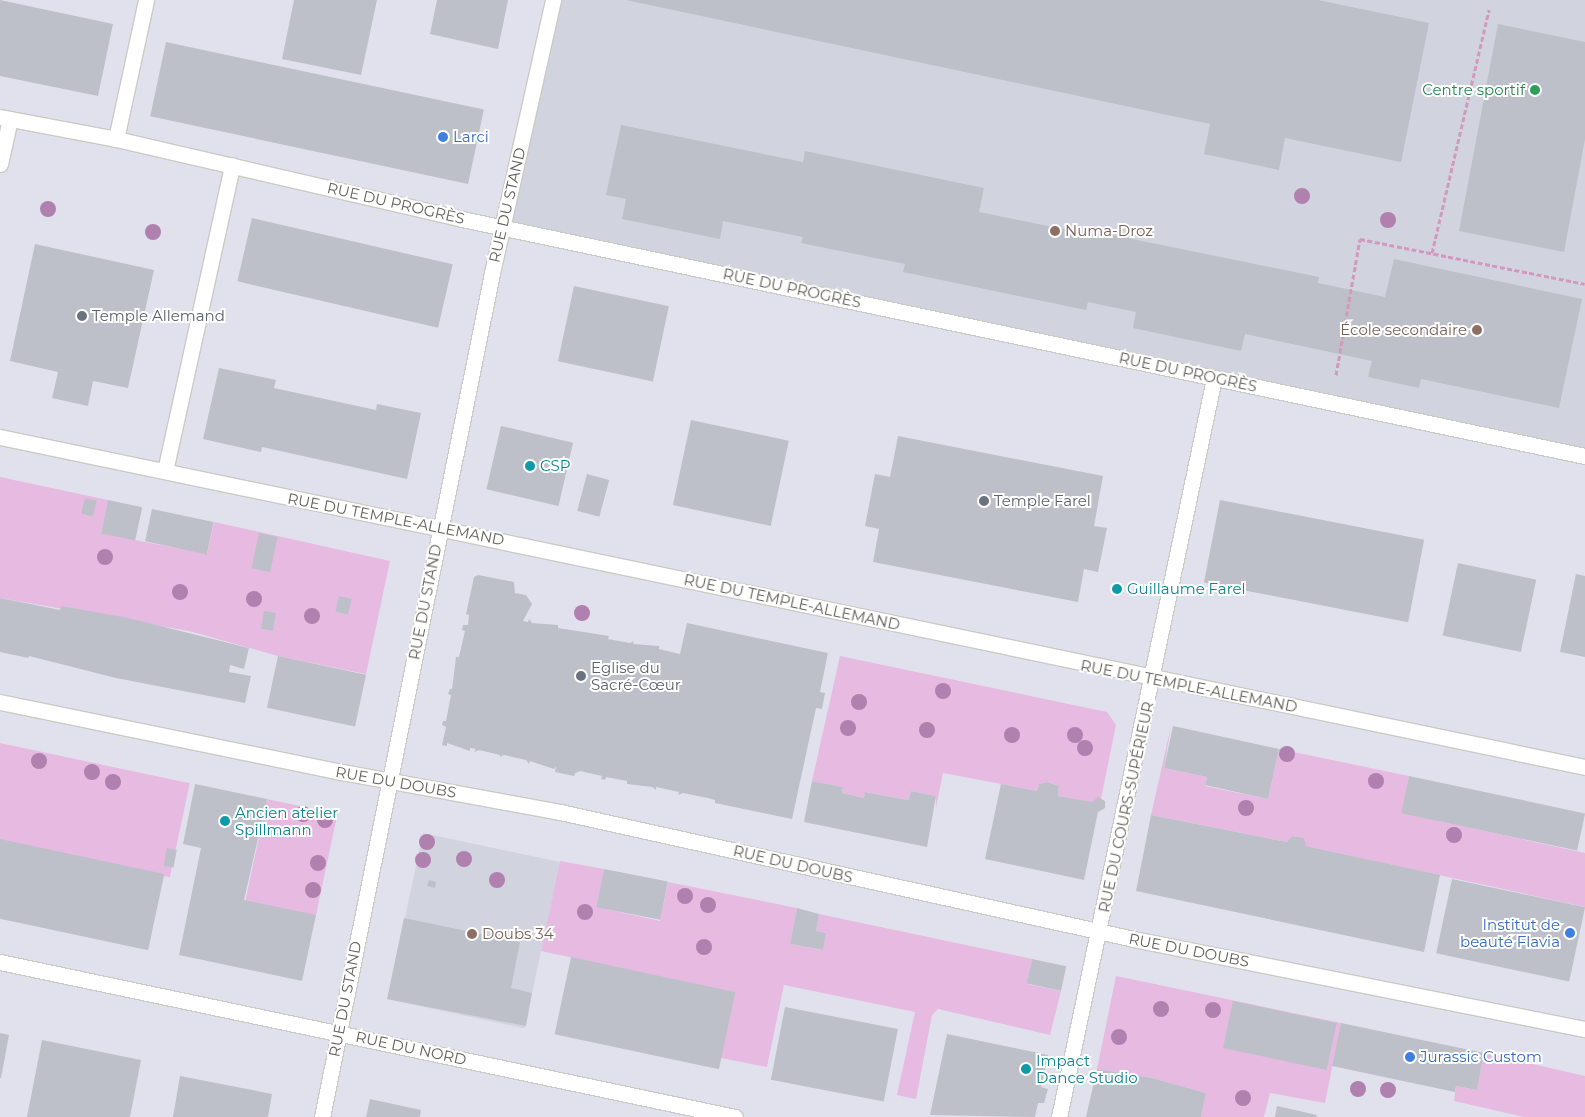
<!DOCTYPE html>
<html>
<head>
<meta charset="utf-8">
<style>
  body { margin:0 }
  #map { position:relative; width:1585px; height:1117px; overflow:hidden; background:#e0e1ed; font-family:Montserrat,sans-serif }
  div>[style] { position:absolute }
  .education>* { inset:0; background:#d1d3df; transform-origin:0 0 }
  .green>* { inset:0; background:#e7bae2; transform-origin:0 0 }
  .building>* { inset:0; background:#bdc0c8; transform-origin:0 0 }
  .path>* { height:3px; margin-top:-1.5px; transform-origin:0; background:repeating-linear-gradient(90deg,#d299bd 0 5px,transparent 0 7.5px) }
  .roads { filter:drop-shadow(1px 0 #cccac4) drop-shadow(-1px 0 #cccac4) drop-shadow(0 1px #cccac4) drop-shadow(0 -1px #cccac4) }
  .street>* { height:15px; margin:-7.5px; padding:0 7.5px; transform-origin:7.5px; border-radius:7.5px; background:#fff }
  .trees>* { width:16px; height:16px; margin:-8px; border-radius:50%; background:#b080ae }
  .dots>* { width:14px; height:14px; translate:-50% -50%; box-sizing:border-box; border:2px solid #fff; border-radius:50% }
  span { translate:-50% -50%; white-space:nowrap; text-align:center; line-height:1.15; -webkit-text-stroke:4px #fff; paint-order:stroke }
  .leisure-label { font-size:15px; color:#27864d }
  .right { translate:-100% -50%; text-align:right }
  .shop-label { font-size:15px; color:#366cbe }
  .left { translate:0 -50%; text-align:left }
  .street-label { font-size:15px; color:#625f59 }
  .education-label { font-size:15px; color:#785e54 }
  .worship-label { font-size:15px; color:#5b616d }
  .culture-label { font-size:15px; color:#0d838f }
</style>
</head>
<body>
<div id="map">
  <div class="education">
    <i style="clip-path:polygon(553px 0,1585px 0,1585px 456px,503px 226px)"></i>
    <i style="left:423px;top:833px;width:140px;height:170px;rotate:12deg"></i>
  </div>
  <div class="green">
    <i style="clip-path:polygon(0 477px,108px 500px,101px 532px,135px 540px,207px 554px,214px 522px,390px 561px,366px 674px,278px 656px,189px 631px,0 598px)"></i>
    <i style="clip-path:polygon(840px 656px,1107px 712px,1116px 725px,1100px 804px,1058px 796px,1059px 786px,1047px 782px,1039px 784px,1037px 791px,943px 773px,936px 807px,936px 796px,911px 791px,908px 800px,866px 792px,864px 798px,842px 793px,843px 787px,812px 781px)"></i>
    <i style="clip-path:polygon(1171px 726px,1164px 768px,1207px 777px,1205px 786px,1268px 799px,1279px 749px,1409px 776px,1402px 813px,1585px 853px,1585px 907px,1306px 846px,1303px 838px,1292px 836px,1287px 842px,1151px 815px)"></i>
    <i style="left:0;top:743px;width:194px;height:96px;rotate:12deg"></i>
    <i style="left:267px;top:799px;width:72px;height:104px;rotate:12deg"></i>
    <i style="clip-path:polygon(560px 861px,604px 869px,597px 907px,660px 921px,668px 882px,797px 908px,790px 944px,822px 950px,826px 933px,816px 931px,819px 914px,1032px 959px,1027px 984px,1061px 991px,1050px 1035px,938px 1009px,932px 1015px,916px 1099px,897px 1095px,915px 1012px,784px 985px,767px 1067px,721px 1058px,734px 992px,541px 951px)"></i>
    <i style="clip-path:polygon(1116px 976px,1341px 1023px,1325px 1103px,1270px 1093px,1264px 1117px,1201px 1117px,1206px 1093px,1152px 1078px,1097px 1069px)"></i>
    <i style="clip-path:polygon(1484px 1053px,1585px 1076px,1585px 1117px,1524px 1117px,1454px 1101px,1456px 1086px,1477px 1090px)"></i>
  </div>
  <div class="building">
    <i style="clip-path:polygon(0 0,113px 24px,98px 96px,0 76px)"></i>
    <i style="clip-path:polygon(294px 0,377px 0,361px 75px,282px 59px)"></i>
    <i style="clip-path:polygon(437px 0,508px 0,498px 49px,430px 34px)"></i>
    <i style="clip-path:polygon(626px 0,1318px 0,1429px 23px,1401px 162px,1285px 138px,1279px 170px,1204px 154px,1210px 124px)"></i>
    <i style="clip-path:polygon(1498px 24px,1585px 42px,1585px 139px,1564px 252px,1459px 231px)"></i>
    <i style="left:166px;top:42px;width:325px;height:76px;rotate:12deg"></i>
    <i style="clip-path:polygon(621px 125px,803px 162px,805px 151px,984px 188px,979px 212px,1102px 237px,1103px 233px,1319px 277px,1318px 283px,1385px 297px,1394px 259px,1582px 299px,1559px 408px,1421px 379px,1419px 388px,1368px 377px,1372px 361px,1245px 334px,1241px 351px,1133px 328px,1136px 312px,1088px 302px,1086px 310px,903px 272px,905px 264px,801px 243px,803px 237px,723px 221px,720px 239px,622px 219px,626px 199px,606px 195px)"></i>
    <i style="left:252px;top:218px;width:206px;height:65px;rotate:13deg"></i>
    <i style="clip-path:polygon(35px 244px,154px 270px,128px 388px,93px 381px,88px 406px,52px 398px,58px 372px,10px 361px)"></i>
    <i style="left:574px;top:286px;width:97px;height:77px;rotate:12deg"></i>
    <i style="clip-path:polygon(219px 368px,276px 380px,274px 388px,376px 410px,377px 404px,421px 413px,407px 479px,262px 447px,261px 452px,203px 439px)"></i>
    <i style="left:691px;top:420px;width:100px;height:87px;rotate:12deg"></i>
    <i style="left:501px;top:426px;width:74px;height:65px;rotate:13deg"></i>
    <i style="clip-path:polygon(898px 436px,1103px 476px,1094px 526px,1107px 528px,1098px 572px,1084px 569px,1078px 602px,873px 562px,879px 529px,865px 526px,875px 474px,890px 477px)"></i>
    <i style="left:587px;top:474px;width:23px;height:38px;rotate:15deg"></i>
    <i style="left:85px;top:498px;width:12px;height:16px;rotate:14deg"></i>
    <i style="left:108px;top:500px;width:35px;height:34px;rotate:12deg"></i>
    <i style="left:1220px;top:500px;width:208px;height:84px;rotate:11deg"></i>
    <i style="left:152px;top:509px;width:63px;height:33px;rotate:12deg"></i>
    <i style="left:259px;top:533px;width:19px;height:36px;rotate:12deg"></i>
    <i style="left:1458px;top:563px;width:80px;height:74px;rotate:12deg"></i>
    <i style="clip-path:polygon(1576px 574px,1585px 576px,1585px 657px,1560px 652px)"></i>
    <i style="clip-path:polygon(478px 575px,514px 582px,515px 593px,526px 595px,532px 604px,523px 621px,528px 622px,529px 619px,532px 623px,558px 625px,558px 628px,609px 636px,608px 639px,630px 643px,634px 641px,633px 644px,659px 646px,659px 649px,680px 654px,687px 623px,828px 653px,820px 692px,825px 693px,822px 709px,816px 708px,792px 819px,715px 803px,715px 800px,708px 798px,683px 793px,678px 795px,679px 792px,656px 787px,656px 790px,652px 787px,627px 784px,627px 781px,606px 777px,605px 780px,601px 779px,602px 776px,580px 771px,576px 773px,577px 770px,574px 776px,555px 772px,556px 766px,554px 769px,530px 761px,529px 764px,526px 760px,504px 755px,500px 757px,500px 755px,479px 750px,474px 752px,476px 749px,470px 748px,470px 751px,447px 743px,447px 746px,442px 745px,446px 727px,442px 725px,443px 721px,446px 721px,451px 695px,448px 694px,450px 689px,452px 689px,456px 657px,459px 657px,465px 631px,462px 630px,463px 625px,468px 625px,469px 615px,466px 614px,474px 577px)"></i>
    <i style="left:339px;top:596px;width:13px;height:16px;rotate:13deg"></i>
    <i style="clip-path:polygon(0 598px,60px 610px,61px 606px,128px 618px,249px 648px,244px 669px,230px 665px,229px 672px,251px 676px,245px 703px,116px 678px,29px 656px,28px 658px,0 652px)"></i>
    <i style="left:264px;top:611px;width:12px;height:18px;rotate:9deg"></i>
    <i style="left:278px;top:656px;width:90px;height:53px;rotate:12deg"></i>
    <i style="clip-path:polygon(1173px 726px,1279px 749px,1268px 799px,1205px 785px,1207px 777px,1164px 768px)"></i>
    <i style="left:1409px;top:776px;width:180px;height:38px;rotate:12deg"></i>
    <i style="clip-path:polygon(812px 781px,843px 787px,842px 793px,864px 798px,865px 792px,908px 800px,911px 791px,936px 796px,927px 847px,804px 822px)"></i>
    <i style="clip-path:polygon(1047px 782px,1059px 786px,1058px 796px,1092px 802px,1098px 797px,1105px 801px,1105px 808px,1098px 812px,1084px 880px,985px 859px,1001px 784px,1037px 791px,1039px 784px)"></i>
    <i style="clip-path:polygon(195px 784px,267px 799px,244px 900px,316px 915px,302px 981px,179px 955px,201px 848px,183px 844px)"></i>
    <i style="clip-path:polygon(1151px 815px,1287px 842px,1292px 836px,1304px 838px,1306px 846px,1440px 875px,1424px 952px,1136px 891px)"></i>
    <i style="left:0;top:839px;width:168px;height:78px;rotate:12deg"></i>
    <i style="left:167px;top:848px;width:10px;height:18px;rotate:11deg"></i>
    <i style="left:604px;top:869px;width:65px;height:39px;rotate:11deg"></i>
    <i style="left:1452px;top:879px;width:136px;height:76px;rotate:12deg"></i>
    <i style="clip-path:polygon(429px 880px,436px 882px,435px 888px,427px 886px)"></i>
    <i style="clip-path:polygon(797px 908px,819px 914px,816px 931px,826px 933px,823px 950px,790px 944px)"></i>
    <i style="clip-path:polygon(404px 918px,520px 942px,511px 988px,532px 993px,526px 1026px,387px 999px)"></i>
    <i style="left:571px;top:957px;width:168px;height:79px;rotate:12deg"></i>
    <i style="left:1032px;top:959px;width:35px;height:25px;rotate:12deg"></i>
    <i style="left:1233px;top:1001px;width:106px;height:48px;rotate:12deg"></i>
    <i style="left:785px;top:1007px;width:115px;height:74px;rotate:11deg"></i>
    <i style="clip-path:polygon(1341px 1023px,1484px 1053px,1477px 1090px,1456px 1086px,1455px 1092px,1332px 1066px)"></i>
    <i style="clip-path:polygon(0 1033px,9px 1035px,1px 1078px,0 1078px)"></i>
    <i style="clip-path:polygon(947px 1034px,1048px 1055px,1041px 1087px,1048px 1089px,1044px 1103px,1038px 1103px,1035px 1117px,930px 1115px)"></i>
    <i style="clip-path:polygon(42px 1040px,141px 1060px,130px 1117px,27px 1117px)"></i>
    <i style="clip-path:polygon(1097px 1069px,1152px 1078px,1206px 1093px,1201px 1117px,1086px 1117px)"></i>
    <i style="clip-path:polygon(180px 1076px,272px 1094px,268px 1117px,173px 1117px)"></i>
    <i style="clip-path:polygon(370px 1099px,421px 1110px,420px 1117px,366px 1117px)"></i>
    <i style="clip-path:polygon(1277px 1106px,1317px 1115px,1316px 1117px,1275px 1117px)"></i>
  </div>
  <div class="path">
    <i style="left:1432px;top:253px;width:250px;rotate:-76.8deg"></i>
    <i style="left:1336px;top:375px;width:138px;rotate:-80deg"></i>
    <i style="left:1360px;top:239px;width:229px;rotate:11.3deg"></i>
  </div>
  <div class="roads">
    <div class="street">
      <i style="left:0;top:117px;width:118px;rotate:10.7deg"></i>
      <i style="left:116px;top:139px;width:355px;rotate:13deg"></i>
      <i style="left:462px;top:219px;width:1148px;rotate:11.92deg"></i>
      <i style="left:116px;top:139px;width:142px;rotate:-77.8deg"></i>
      <i style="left:0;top:164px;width:46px;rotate:-77.5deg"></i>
      <i style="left:0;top:437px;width:1619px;rotate:11.76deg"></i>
      <i style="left:165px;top:471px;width:313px;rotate:-77.6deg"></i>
      <i style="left:0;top:702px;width:349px;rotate:11.6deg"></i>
      <i style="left:342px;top:772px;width:222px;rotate:10.4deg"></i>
      <i style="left:560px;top:812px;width:588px;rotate:12.48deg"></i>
      <i style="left:1134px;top:939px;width:460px;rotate:11.3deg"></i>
      <i style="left:0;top:962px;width:751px;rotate:11.91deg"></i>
      <i style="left:322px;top:1117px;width:861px;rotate:-78.61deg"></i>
      <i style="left:492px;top:273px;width:280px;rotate:-77.4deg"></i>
      <i style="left:1059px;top:1117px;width:755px;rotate:-78.15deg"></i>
    </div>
  </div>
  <div class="trees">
    <i style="left:1302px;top:196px"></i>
    <i style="left:48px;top:209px"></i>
    <i style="left:1388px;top:220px"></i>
    <i style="left:153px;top:232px"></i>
    <i style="left:105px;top:557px"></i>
    <i style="left:180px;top:592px"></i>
    <i style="left:254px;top:599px"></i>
    <i style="left:582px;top:613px"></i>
    <i style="left:312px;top:616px"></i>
    <i style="left:943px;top:691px"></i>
    <i style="left:859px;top:702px"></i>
    <i style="left:848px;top:728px"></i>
    <i style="left:927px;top:730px"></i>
    <i style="left:1012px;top:735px"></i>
    <i style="left:1075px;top:735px"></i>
    <i style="left:1085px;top:748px"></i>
    <i style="left:1287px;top:754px"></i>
    <i style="left:39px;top:761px"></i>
    <i style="left:92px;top:772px"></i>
    <i style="left:1376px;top:781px"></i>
    <i style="left:113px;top:782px"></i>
    <i style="left:1246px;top:808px"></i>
    <i style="left:303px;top:814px"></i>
    <i style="left:325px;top:820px"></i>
    <i style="left:1454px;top:835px"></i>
    <i style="left:427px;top:842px"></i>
    <i style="left:464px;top:859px"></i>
    <i style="left:423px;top:860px"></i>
    <i style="left:318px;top:863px"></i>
    <i style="left:497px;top:880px"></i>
    <i style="left:313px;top:890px"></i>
    <i style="left:685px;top:896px"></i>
    <i style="left:708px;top:905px"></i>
    <i style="left:585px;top:912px"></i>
    <i style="left:704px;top:947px"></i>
    <i style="left:1161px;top:1009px"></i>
    <i style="left:1213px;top:1010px"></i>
    <i style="left:1119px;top:1037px"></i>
    <i style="left:1358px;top:1089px"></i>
    <i style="left:1388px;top:1090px"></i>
    <i style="left:1243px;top:1098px"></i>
  </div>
  <div class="dots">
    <i style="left:1535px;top:90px;background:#2e9e5b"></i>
    <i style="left:443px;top:137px;background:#3f7fe0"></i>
    <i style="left:1055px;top:231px;background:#8d6e63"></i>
    <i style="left:82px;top:316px;background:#6b7280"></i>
    <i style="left:1477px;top:330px;background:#8d6e63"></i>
    <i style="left:530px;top:466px;background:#0f9aa8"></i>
    <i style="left:984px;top:501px;background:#6b7280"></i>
    <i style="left:1117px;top:589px;background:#0f9aa8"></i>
    <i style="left:581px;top:676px;background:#6b7280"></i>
    <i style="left:225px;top:821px;background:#0f9aa8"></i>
    <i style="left:1570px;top:933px;background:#3f7fe0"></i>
    <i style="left:472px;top:934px;background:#8d6e63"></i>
    <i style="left:1410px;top:1057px;background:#3f7fe0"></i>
    <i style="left:1026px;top:1069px;background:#0f9aa8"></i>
  </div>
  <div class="leisure-label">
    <span class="right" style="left:1525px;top:90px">Centre sportif</span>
  </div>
  <div class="shop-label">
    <span class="left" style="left:453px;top:137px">Larci</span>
    <span class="right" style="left:1560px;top:933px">Institut de<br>beauté Flavia</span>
    <span class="left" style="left:1420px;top:1057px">Jurassic Custom</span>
  </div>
  <div class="street-label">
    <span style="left:396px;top:203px;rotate:13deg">RUE DU PROGRÈS</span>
    <span style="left:507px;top:205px;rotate:-77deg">RUE DU STAND</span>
    <span style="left:792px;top:288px;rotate:12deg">RUE DU PROGRÈS</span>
    <span style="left:1188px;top:372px;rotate:12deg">RUE DU PROGRÈS</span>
    <span style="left:396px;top:519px;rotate:11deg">RUE DU TEMPLE-ALLEMAND</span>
    <span style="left:425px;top:602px;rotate:-79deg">RUE DU STAND</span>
    <span style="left:792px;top:602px;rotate:12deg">RUE DU TEMPLE-ALLEMAND</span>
    <span style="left:1189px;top:686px;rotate:11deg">RUE DU TEMPLE-ALLEMAND</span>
    <span style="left:396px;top:782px;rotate:10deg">RUE DU DOUBS</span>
    <span style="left:1126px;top:807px;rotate:-78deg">RUE DU COURS-SUPÉRIEUR</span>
    <span style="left:793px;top:864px;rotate:13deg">RUE DU DOUBS</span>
    <span style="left:1189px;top:950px;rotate:11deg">RUE DU DOUBS</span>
    <span style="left:345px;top:999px;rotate:-79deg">RUE DU STAND</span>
    <span style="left:411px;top:1048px;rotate:12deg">RUE DU NORD</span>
  </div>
  <div class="education-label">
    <span class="left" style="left:1065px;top:231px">Numa-Droz</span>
    <span class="right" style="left:1467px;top:330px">École secondaire</span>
    <span class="left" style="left:482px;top:934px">Doubs 34</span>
  </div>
  <div class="worship-label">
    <span class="left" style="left:92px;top:316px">Temple Allemand</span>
    <span class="left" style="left:994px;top:501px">Temple Farel</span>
    <span class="left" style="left:591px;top:676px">Eglise du<br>Sacré-Cœur</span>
  </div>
  <div class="culture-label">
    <span class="left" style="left:540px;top:466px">CSP</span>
    <span class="left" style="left:1127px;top:589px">Guillaume Farel</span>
    <span class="left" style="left:235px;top:821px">Ancien atelier<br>Spillmann</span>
    <span class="left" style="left:1036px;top:1069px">Impact<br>Dance Studio</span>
  </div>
</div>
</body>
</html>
